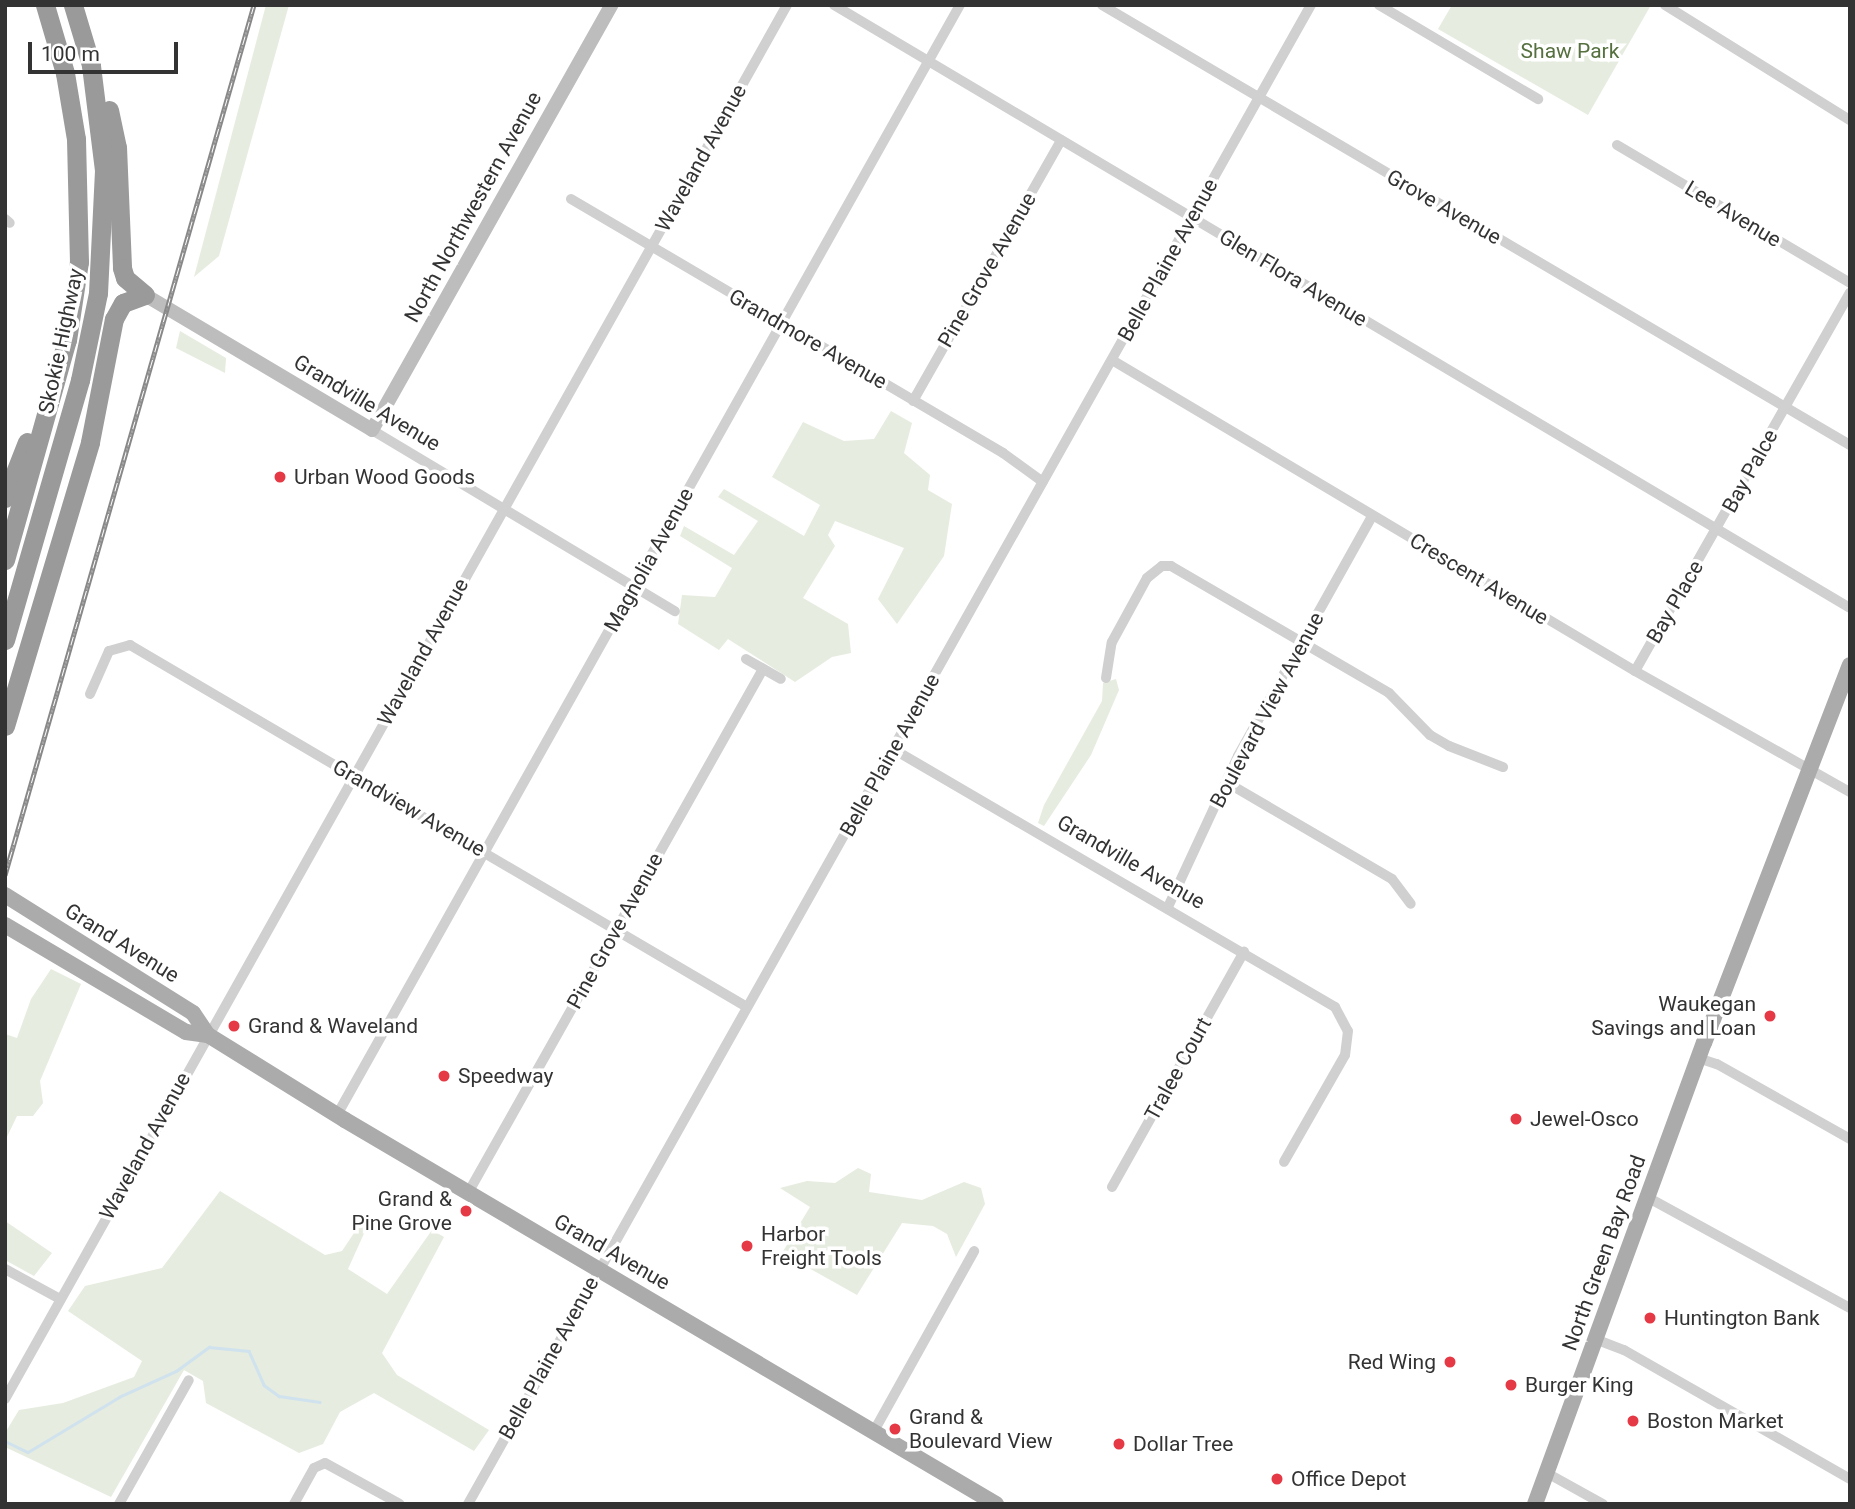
<!DOCTYPE html>
<html>
<head>
<meta charset="utf-8">
<style>
  body { margin:0 }
  #map { position:relative; width:1855px; height:1509px; overflow:hidden; background:#fff; font-family:Roboto,sans-serif }
  div>[style] { position:absolute }
  .green>* { inset:0; background:#e6ecdf }
  .stream>* { height:2.5px; margin:-1.25px; padding:0 1.25px; transform-origin:1.25px; border-radius:1.25px; background:#cfe2ee }
  .street>* { height:10px; margin:-5px; padding:0 5px; transform-origin:5px; border-radius:5px; background:#d0d0d0 }
  .secondary>* { height:14px; margin:-7px; padding:0 7px; transform-origin:7px; border-radius:7px; background:#bdbdbd }
  .primary>* { height:16px; margin:-8px; padding:0 8px; transform-origin:8px; border-radius:8px; background:#ababab }
  .highway>* { height:19px; margin:-9.5px; padding:0 9.5px; transform-origin:9.5px; border-radius:9.5px; background:#9a9a9a }
  .rail>* { height:5px; margin-top:-2.5px; transform-origin:0; background:repeating-linear-gradient(90deg,#fff 0 8px,#888 0 16px); box-sizing:border-box; border-block:2px solid #888 }
  .dots>* { width:19px; height:19px; translate:-50% -50%; box-sizing:border-box; border:4px solid #fff; border-radius:50% }
  span { translate:-50% -50%; white-space:nowrap; text-align:center; line-height:1.15; -webkit-text-stroke:7px #fff; paint-order:stroke }
  .park-label { font-size:21px; color:#56703f }
  .street-label { font-size:21px; color:#333 }
  .poi-label { font-size:21px; color:#333 }
  .left { translate:0 -50%; text-align:left }
  .right { translate:-100% -50%; text-align:right }
  .frame { position:absolute; inset:0; border:7px solid #333; pointer-events:none }
  .scale { position:absolute; left:28px; top:42px; width:150px; height:32px; box-sizing:border-box; border:4px solid #333; border-top:0; padding-left:9px; font-size:21px; line-height:24px; white-space:nowrap; color:#333; -webkit-text-stroke:5px #fff; paint-order:stroke }
</style>
</head>
<body>
<div id="map">
  <div class="green">
    <i style="clip-path:polygon(266px 5px,289px 5px,219px 256px,194px 277px)"></i>
    <i style="clip-path:polygon(1452px 5px,1651px 5px,1588px 115px,1438px 29px)"></i>
    <i style="clip-path:polygon(180px 331px,226px 358px,225px 373px,176px 348px)"></i>
    <i style="clip-path:polygon(891px 411px,912px 423px,904px 453px,930px 475px,928px 490px,952px 504px,944px 556px,897px 624px,878px 599px,904px 548px,835px 521px,828px 535px,835px 546px,803px 598px,848px 624px,851px 653px,832px 657px,795px 682px,728px 639px,719px 650px,678px 624px,682px 595px,715px 597px,732px 568px,680px 536px,684px 526px,734px 555px,758px 521px,718px 497px,724px 489px,804px 536px,820px 505px,772px 477px,803px 422px,844px 441px,874px 439px)"></i>
    <i style="clip-path:polygon(1116px 679px,1119px 690px,1091px 755px,1044px 826px,1038px 823px,1044px 805px,1102px 701px,1103px 683px)"></i>
    <i style="clip-path:polygon(51px 969px,81px 984px,40px 1081px,43px 1103px,33px 1116px,17px 1116px,5px 1141px,5px 1034px,17px 1038px,31px 999px)"></i>
    <i style="clip-path:polygon(858px 1168px,871px 1174px,869px 1192px,922px 1200px,964px 1182px,981px 1188px,985px 1204px,956px 1257px,947px 1234px,933px 1226px,902px 1223px,857px 1295px,782px 1253px,810px 1207px,780px 1188px,807px 1181px,835px 1183px)"></i>
    <i style="clip-path:polygon(220px 1191px,325px 1255px,342px 1251px,366px 1215px,371px 1218px,348px 1269px,387px 1294px,432px 1230px,444px 1237px,382px 1353px,397px 1375px,489px 1430px,474px 1451px,374px 1393px,340px 1412px,323px 1444px,299px 1453px,206px 1403px,203px 1381px,184px 1370px,111px 1497px,5px 1447px,5px 1433px,19px 1410px,63px 1403px,134px 1377px,142px 1361px,68px 1311px,85px 1286px,162px 1268px)"></i>
    <i style="clip-path:polygon(5px 1221px,52px 1253px,34px 1276px,5px 1260px)"></i>
  </div>
  <div class="stream">
    <i style="left:5px;top:1441px;width:25px;rotate:26deg"></i>
    <i style="left:28px;top:1452px;width:106px;rotate:-31.1deg"></i>
    <i style="left:119px;top:1397px;width:63px;rotate:-24.5deg"></i>
    <i style="left:176px;top:1371px;width:41px;rotate:-36deg"></i>
    <i style="left:209px;top:1347px;width:40px;rotate:5.7deg"></i>
    <i style="left:249px;top:1351px;width:37px;rotate:66deg"></i>
    <i style="left:264px;top:1385px;width:19px;rotate:36deg"></i>
    <i style="left:279px;top:1396px;width:41px;rotate:8.3deg"></i>
  </div>
  <div class="street">
    <i style="left:834px;top:5px;width:1181px;rotate:30.69deg"></i>
    <i style="left:1102px;top:5px;width:868px;rotate:30.47deg"></i>
    <i style="left:1379px;top:5px;width:185px;rotate:30.6deg"></i>
    <i style="left:1665px;top:5px;width:218px;rotate:31.9deg"></i>
    <i style="left:1617px;top:145px;width:271px;rotate:30.6deg"></i>
    <i style="left:571px;top:199px;width:501px;rotate:30.45deg"></i>
    <i style="left:1003px;top:453px;width:49px;rotate:35.9deg"></i>
    <i style="left:5px;top:219px;width:6px;rotate:39deg"></i>
    <i style="left:1112px;top:360px;width:608px;rotate:30.74deg"></i>
    <i style="left:1635px;top:671px;width:247px;rotate:29.4deg"></i>
    <i style="left:913px;top:401px;width:300px;rotate:-60.4deg"></i>
    <i style="left:372px;top:430px;width:353px;rotate:30.9deg"></i>
    <i style="left:746px;top:659px;width:40px;rotate:29.7deg"></i>
    <i style="left:1635px;top:671px;width:435px;rotate:-60.4deg"></i>
    <i style="left:1106px;top:678px;width:36px;rotate:-81deg"></i>
    <i style="left:1112px;top:642px;width:73px;rotate:-61.3deg"></i>
    <i style="left:1147px;top:578px;width:19px;rotate:-39deg"></i>
    <i style="left:1162px;top:566px;width:9px"></i>
    <i style="left:1171px;top:566px;width:252px;rotate:30.2deg"></i>
    <i style="left:1389px;top:693px;width:59px;rotate:45.7deg"></i>
    <i style="left:1430px;top:735px;width:22px;rotate:30deg"></i>
    <i style="left:1449px;top:746px;width:58px;rotate:21.3deg"></i>
    <i style="left:90px;top:694px;width:47px;rotate:-66.2deg"></i>
    <i style="left:109px;top:651px;width:22px;rotate:-16deg"></i>
    <i style="left:130px;top:645px;width:715px;rotate:30.4deg"></i>
    <i style="left:893px;top:749px;width:512px;rotate:30.27deg"></i>
    <i style="left:1335px;top:1007px;width:27px;rotate:62deg"></i>
    <i style="left:1348px;top:1031px;width:24px;rotate:97deg"></i>
    <i style="left:1345px;top:1055px;width:123px;rotate:119.7deg"></i>
    <i style="left:1226px;top:782px;width:192px;rotate:30.3deg"></i>
    <i style="left:1392px;top:879px;width:31px;rotate:53deg"></i>
    <i style="left:1168px;top:907px;width:166px;rotate:-65.1deg"></i>
    <i style="left:1238px;top:756px;width:275px;rotate:-60.8deg"></i>
    <i style="left:1698px;top:1058px;width:20px;rotate:18deg"></i>
    <i style="left:1717px;top:1064px;width:153px;rotate:29.4deg"></i>
    <i style="left:337px;top:1115px;width:1273px;rotate:-60.7deg"></i>
    <i style="left:1112px;top:1187px;width:270px;rotate:-60.7deg"></i>
    <i style="left:468px;top:1193px;width:601px;rotate:-60.62deg"></i>
    <i style="left:1647px;top:1197px;width:231px;rotate:28.7deg"></i>
    <i style="left:5px;top:1269px;width:63px;rotate:28.6deg"></i>
    <i style="left:1595px;top:1339px;width:31px;rotate:21deg"></i>
    <i style="left:1624px;top:1350px;width:260px;rotate:29.7deg"></i>
    <i style="left:5px;top:1399px;width:1598px;rotate:-60.71deg"></i>
    <i style="left:874px;top:1431px;width:206px;rotate:-60.9deg"></i>
    <i style="left:1547px;top:1473px;width:64px;rotate:29deg"></i>
    <i style="left:119px;top:1504px;width:142px;rotate:-60.6deg"></i>
    <i style="left:294px;top:1504px;width:41px;rotate:-60.9deg"></i>
    <i style="left:314px;top:1468px;width:12px;rotate:-24deg"></i>
    <i style="left:325px;top:1463px;width:85px;rotate:28.7deg"></i>
    <i style="left:468px;top:1504px;width:1720px;rotate:-60.65deg"></i>
  </div>
  <div class="secondary">
    <i style="left:145px;top:295px;width:264px;rotate:30.7deg"></i>
    <i style="left:372px;top:430px;width:488px;rotate:-60.6deg"></i>
  </div>
  <div class="primary">
    <i style="left:5px;top:895px;width:222px;rotate:32.1deg"></i>
    <i style="left:193px;top:1013px;width:27px;rotate:56deg"></i>
    <i style="left:208px;top:1035px;width:161px;rotate:31.8deg"></i>
    <i style="left:345px;top:1120px;width:756px;rotate:30.53deg"></i>
    <i style="left:5px;top:925px;width:210px;rotate:30.6deg"></i>
    <i style="left:186px;top:1032px;width:22px;rotate:8deg"></i>
    <i style="left:1535px;top:1504px;width:491px;rotate:-69.9deg"></i>
    <i style="left:1704px;top:1043px;width:405px;rotate:-68.9deg"></i>
  </div>
  <div class="highway">
    <i style="left:109px;top:110px;width:38px;rotate:78deg"></i>
    <i style="left:117px;top:147px;width:121px;rotate:87.6deg"></i>
    <i style="left:122px;top:268px;width:10px;rotate:73deg"></i>
    <i style="left:125px;top:278px;width:26px;rotate:40deg"></i>
    <i style="left:5px;top:498px;width:60px;rotate:-68.6deg"></i>
    <i style="left:5px;top:560px;width:229px;rotate:-74.3deg"></i>
    <i style="left:67px;top:340px;width:79px;rotate:-81.3deg"></i>
    <i style="left:79px;top:262px;width:123px;rotate:-91.4deg"></i>
    <i style="left:76px;top:139px;width:67px;rotate:-99.5deg"></i>
    <i style="left:65px;top:73px;width:71px;rotate:-106.4deg"></i>
    <i style="left:5px;top:640px;width:271px;rotate:-73.9deg"></i>
    <i style="left:80px;top:380px;width:89px;rotate:-78.3deg"></i>
    <i style="left:98px;top:293px;width:123px;rotate:-87.2deg"></i>
    <i style="left:104px;top:170px;width:106px;rotate:-97.1deg"></i>
    <i style="left:91px;top:65px;width:63px;rotate:-106.7deg"></i>
    <i style="left:5px;top:726px;width:296px;rotate:-73.3deg"></i>
    <i style="left:90px;top:442px;width:125px;rotate:-79deg"></i>
    <i style="left:114px;top:319px;width:18px;rotate:-61deg"></i>
    <i style="left:123px;top:303px;width:23px;rotate:-20deg"></i>
  </div>
  <div class="rail">
    <i style="left:5px;top:875px;width:905px;rotate:-74.03deg"></i>
  </div>
  <div class="dots">
    <i style="left:280px;top:477px;background:#e63946"></i>
    <i style="left:1770px;top:1016px;background:#e63946"></i>
    <i style="left:234px;top:1026px;background:#e63946"></i>
    <i style="left:444px;top:1076px;background:#e63946"></i>
    <i style="left:1516px;top:1119px;background:#e63946"></i>
    <i style="left:466px;top:1211px;background:#e63946"></i>
    <i style="left:747px;top:1246px;background:#e63946"></i>
    <i style="left:1650px;top:1318px;background:#e63946"></i>
    <i style="left:1450px;top:1362px;background:#e63946"></i>
    <i style="left:1511px;top:1385px;background:#e63946"></i>
    <i style="left:1633px;top:1421px;background:#e63946"></i>
    <i style="left:895px;top:1429px;background:#e63946"></i>
    <i style="left:1119px;top:1444px;background:#e63946"></i>
    <i style="left:1277px;top:1479px;background:#e63946"></i>
  </div>
  <div class="park-label">
    <span style="left:1570px;top:51px">Shaw Park</span>
  </div>
  <div class="street-label">
    <span style="left:701px;top:158px;rotate:-61deg">Waveland Avenue</span>
    <span style="left:473px;top:207px;rotate:-61deg">North Northwestern Avenue</span>
    <span style="left:1444px;top:207px;rotate:30deg">Grove Avenue</span>
    <span style="left:1733px;top:214px;rotate:31deg">Lee Avenue</span>
    <span style="left:1168px;top:260px;rotate:-61deg">Belle Plaine Avenue</span>
    <span style="left:987px;top:270px;rotate:-60deg">Pine Grove Avenue</span>
    <span style="left:1293px;top:278px;rotate:31deg">Glen Flora Avenue</span>
    <span style="left:808px;top:339px;rotate:30deg">Grandmore Avenue</span>
    <span style="left:61px;top:341px;rotate:-78deg">Skokie Highway</span>
    <span style="left:367px;top:403px;rotate:31deg">Grandville Avenue</span>
    <span style="left:1750px;top:471px;rotate:-61deg">Bay Palce</span>
    <span style="left:649px;top:560px;rotate:-61deg">Magnolia Avenue</span>
    <span style="left:1479px;top:579px;rotate:31deg">Crescent Avenue</span>
    <span style="left:1675px;top:602px;rotate:-60deg">Bay Place</span>
    <span style="left:423px;top:652px;rotate:-61deg">Waveland Avenue</span>
    <span style="left:1267px;top:710px;rotate:-62deg">Boulevard View Avenue</span>
    <span style="left:890px;top:755px;rotate:-61deg">Belle Plaine Avenue</span>
    <span style="left:409px;top:808px;rotate:30deg">Grandview Avenue</span>
    <span style="left:1131px;top:862px;rotate:30deg">Grandville Avenue</span>
    <span style="left:615px;top:931px;rotate:-61deg">Pine Grove Avenue</span>
    <span style="left:122px;top:943px;rotate:32deg">Grand Avenue</span>
    <span style="left:1178px;top:1069px;rotate:-61deg">Tralee Court</span>
    <span style="left:145px;top:1146px;rotate:-61deg">Waveland Avenue</span>
    <span style="left:612px;top:1252px;rotate:30deg">Grand Avenue</span>
    <span style="left:1604px;top:1253px;rotate:-70deg">North Green Bay Road</span>
    <span style="left:549px;top:1358px;rotate:-61deg">Belle Plaine Avenue</span>
  </div>
  <div class="poi-label">
    <span class="left" style="left:294px;top:477px">Urban Wood Goods</span>
    <span class="right" style="left:1756px;top:1016px">Waukegan<br>Savings and Loan</span>
    <span class="left" style="left:248px;top:1026px">Grand &amp; Waveland</span>
    <span class="left" style="left:458px;top:1076px">Speedway</span>
    <span class="left" style="left:1530px;top:1119px">Jewel-Osco</span>
    <span class="right" style="left:452px;top:1211px">Grand &amp;<br>Pine Grove</span>
    <span class="left" style="left:761px;top:1246px">Harbor<br>Freight Tools</span>
    <span class="left" style="left:1664px;top:1318px">Huntington Bank</span>
    <span class="right" style="left:1436px;top:1362px">Red Wing</span>
    <span class="left" style="left:1525px;top:1385px">Burger King</span>
    <span class="left" style="left:909px;top:1429px">Grand &amp;<br>Boulevard View</span>
    <span class="left" style="left:1647px;top:1421px">Boston Market</span>
    <span class="left" style="left:1133px;top:1444px">Dollar Tree</span>
    <span class="left" style="left:1291px;top:1479px">Office Depot</span>
  </div>
  <div class="frame"></div>
  <div class="scale">100 m</div>
</div>
</body>
</html>
